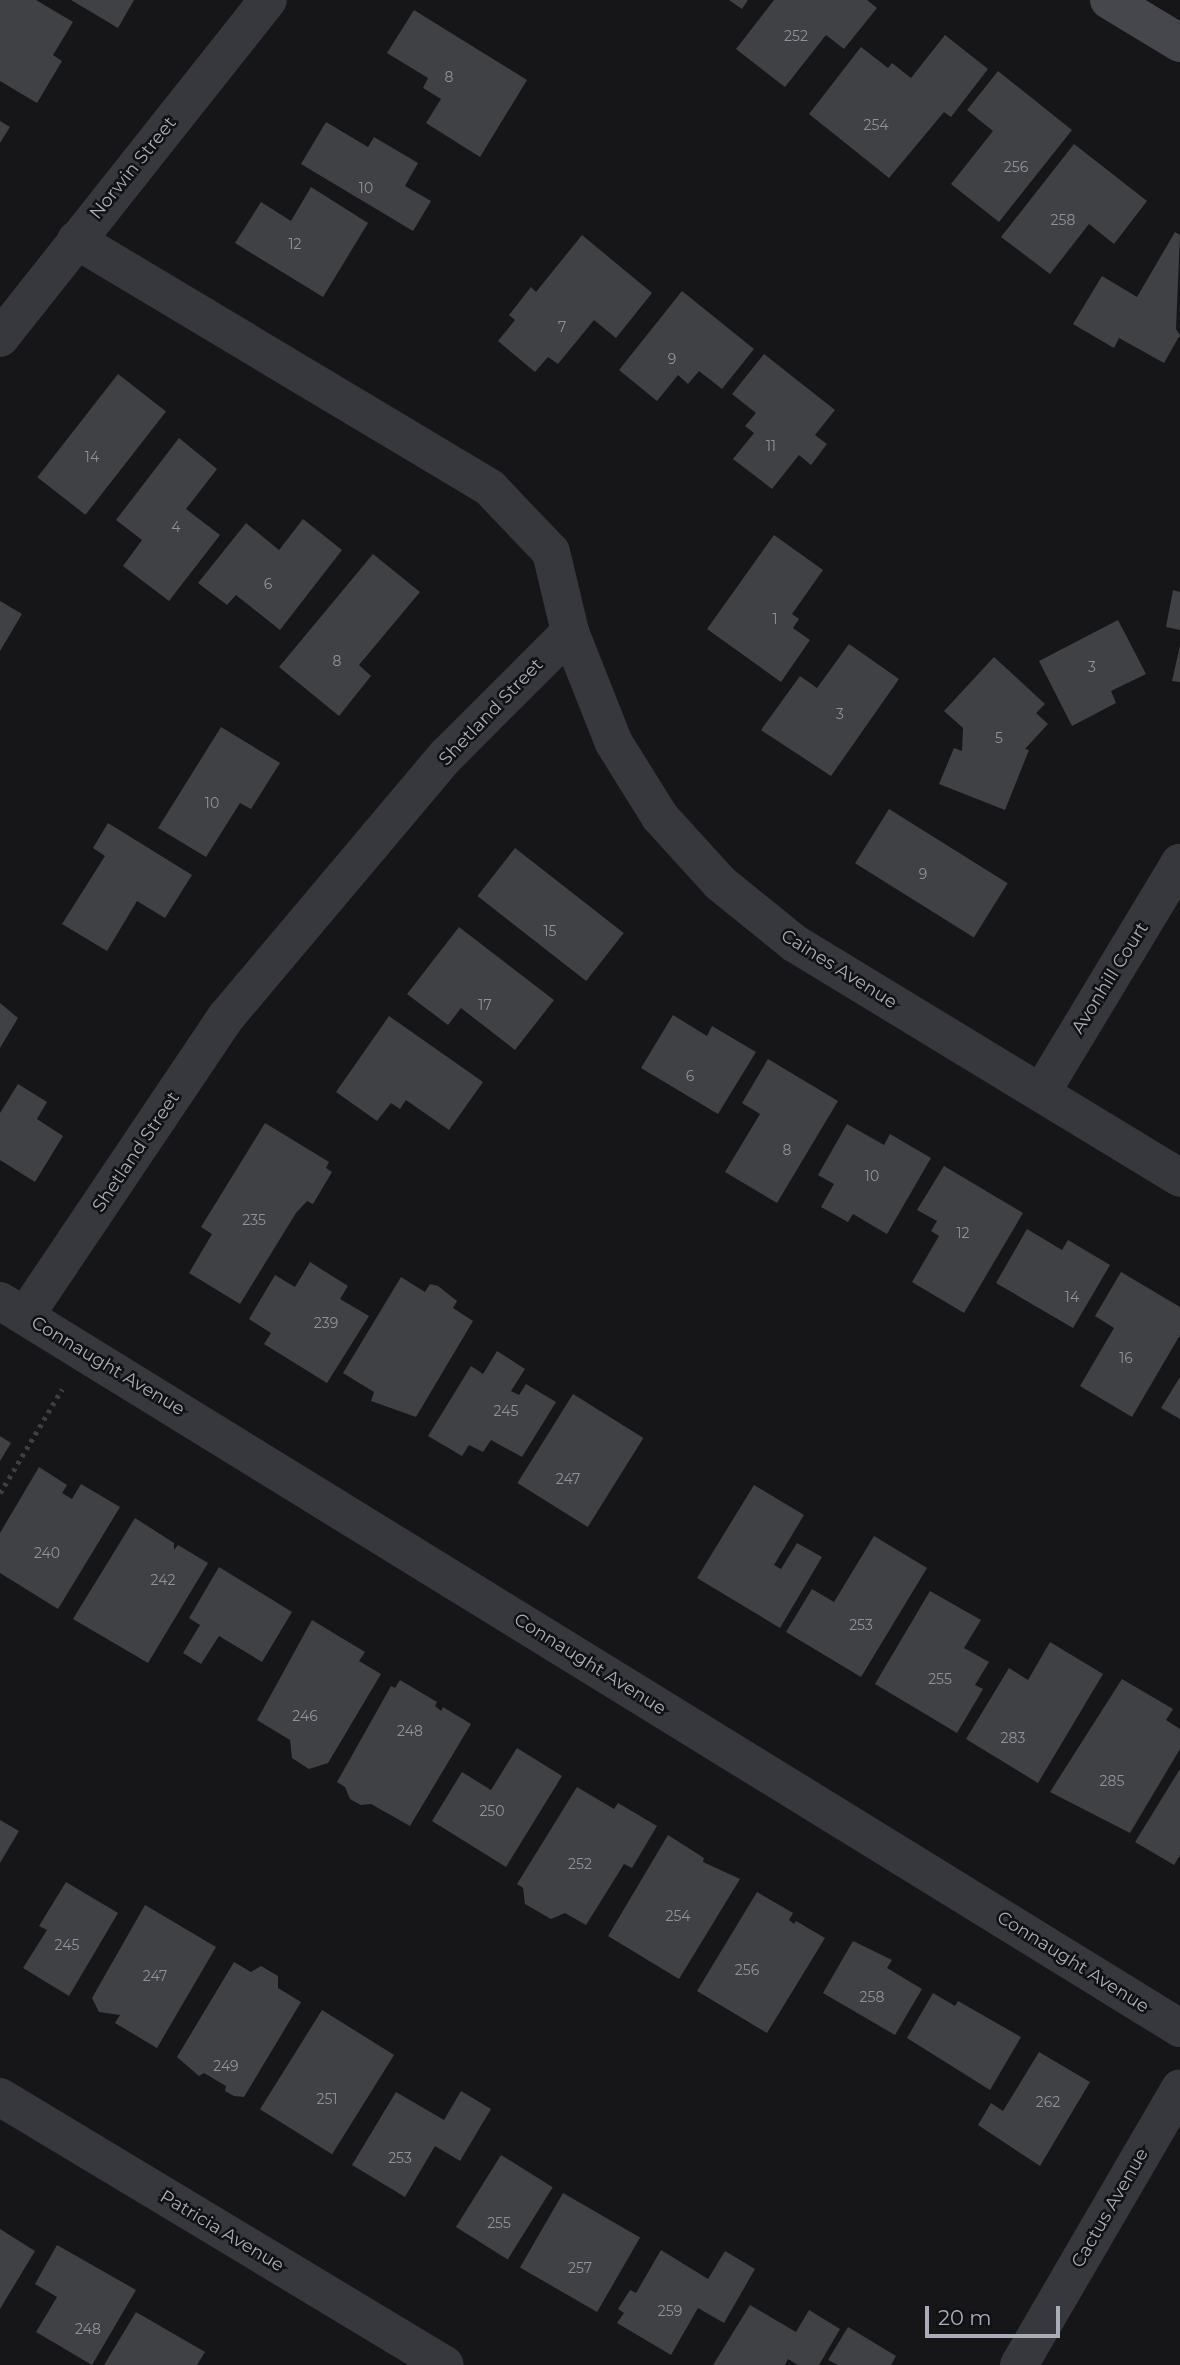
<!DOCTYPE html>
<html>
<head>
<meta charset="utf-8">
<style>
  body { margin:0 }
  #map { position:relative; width:1180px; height:2365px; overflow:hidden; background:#161618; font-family:Montserrat,sans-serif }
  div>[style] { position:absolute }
  .building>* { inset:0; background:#404145; transform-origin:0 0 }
  .path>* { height:4.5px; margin-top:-2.25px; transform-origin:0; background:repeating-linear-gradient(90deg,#3d3f44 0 3.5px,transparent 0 8.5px) }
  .street>* { height:38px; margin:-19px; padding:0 19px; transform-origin:19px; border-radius:19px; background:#37383d }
  .secondary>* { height:38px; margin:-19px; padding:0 19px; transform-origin:19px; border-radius:19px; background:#45474d }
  span { translate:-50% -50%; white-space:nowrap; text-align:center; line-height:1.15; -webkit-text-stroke:5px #111113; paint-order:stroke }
  .number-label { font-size:14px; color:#8e929b }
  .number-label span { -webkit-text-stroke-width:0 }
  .street-label { font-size:18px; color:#a8adb8 }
  .scale { position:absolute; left:925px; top:2306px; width:135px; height:32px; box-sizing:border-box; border:4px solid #a8adb8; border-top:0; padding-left:9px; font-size:21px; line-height:24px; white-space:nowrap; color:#a8adb8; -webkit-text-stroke:5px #111113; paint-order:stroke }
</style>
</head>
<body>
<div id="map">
  <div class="building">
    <i style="clip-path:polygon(0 0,36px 0,73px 22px,53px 55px,62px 61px,37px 103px,0 81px)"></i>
    <i style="clip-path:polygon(71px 0,134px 0,118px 28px)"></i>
    <i style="clip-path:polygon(729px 0,748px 0,742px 9px)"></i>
    <i style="clip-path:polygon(774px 0,867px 0,877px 8px,844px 49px,826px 35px,785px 87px,736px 49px)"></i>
    <i style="clip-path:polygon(414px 10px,527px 80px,480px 157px,426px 123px,441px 99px,423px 88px,428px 78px,387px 53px)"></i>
    <i style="clip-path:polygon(945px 35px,988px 69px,951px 117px,944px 112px,889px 178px,809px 114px,861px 47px,888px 68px,892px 63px,911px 78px)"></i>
    <i style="clip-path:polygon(998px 71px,1072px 130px,999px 222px,951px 184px,993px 131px,967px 110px)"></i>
    <i style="clip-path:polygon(0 121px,10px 127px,0 143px)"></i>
    <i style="clip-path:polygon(326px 122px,368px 147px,374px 137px,418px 163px,405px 186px,431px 201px,413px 231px,301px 164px)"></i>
    <i style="clip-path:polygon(1074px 144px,1147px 201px,1114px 244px,1089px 224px,1050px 274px,1001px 237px)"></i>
    <i style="clip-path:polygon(311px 187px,368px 223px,323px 297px,235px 243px,261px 202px,291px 221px)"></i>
    <i style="clip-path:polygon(1175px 232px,1180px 235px,1176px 329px,1180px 335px,1164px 363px,1119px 338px,1114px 348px,1073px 324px,1102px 276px,1137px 297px)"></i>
    <i style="clip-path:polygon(582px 235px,652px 293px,616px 338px,594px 320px,558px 364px,548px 357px,535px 372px,498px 341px,515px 320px,509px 315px,531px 287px,536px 292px)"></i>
    <i style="clip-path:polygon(682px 291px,754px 349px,722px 389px,699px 371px,688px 384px,678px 375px,657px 401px,619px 370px)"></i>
    <i style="clip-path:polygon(764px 354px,835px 410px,815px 435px,827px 444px,811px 465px,799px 455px,772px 489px,733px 459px,754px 433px,745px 426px,756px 413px,732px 394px)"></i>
    <i style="left:118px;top:374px;width:61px;height:131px;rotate:38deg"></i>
    <i style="clip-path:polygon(179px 438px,217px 469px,186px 509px,220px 535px,169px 601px,123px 566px,142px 540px,116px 520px)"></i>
    <i style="clip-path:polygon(303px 519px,342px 550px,280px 630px,236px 595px,227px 605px,198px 583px,246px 523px,279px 550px)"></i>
    <i style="clip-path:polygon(774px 535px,823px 570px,792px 614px,799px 619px,793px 628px,810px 640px,781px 682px,707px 629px)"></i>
    <i style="clip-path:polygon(373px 554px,420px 592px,359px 665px,371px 676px,339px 716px,279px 667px)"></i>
    <i style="clip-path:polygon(1173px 590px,1180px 592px,1180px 630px,1166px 627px)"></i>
    <i style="clip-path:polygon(0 601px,22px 614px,0 651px)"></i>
    <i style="clip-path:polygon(1118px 620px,1146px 674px,1111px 691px,1116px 703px,1072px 726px,1039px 661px)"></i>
    <i style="clip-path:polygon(849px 644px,899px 679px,831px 776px,761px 730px,800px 676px,817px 688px)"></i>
    <i style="clip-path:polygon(1180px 646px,1180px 682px,1172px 681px)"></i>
    <i style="clip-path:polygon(994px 657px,1045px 704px,1036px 713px,1048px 724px,1025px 749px,1029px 750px,1005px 810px,939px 784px,954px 748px,962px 751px,963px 728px,944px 711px)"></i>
    <i style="clip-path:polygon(221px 727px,280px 763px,251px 809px,240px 803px,206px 857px,158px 828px)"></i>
    <i style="left:889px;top:809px;width:140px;height:64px;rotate:32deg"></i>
    <i style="clip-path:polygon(108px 823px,192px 875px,165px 918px,137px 901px,107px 951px,62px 924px,105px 856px,93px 848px)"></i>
    <i style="left:515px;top:848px;width:138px;height:61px;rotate:38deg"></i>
    <i style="clip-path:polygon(459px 927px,554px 1000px,515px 1050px,461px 1008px,448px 1025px,407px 994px)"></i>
    <i style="clip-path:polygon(0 1003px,18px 1018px,0 1048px)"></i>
    <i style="clip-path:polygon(673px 1015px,707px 1036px,712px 1026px,756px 1052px,718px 1114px,641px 1068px)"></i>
    <i style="clip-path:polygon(389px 1016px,483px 1082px,449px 1130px,406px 1100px,400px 1109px,391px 1103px,377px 1121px,336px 1092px)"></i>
    <i style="clip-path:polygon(768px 1059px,838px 1101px,777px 1203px,725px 1172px,760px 1114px,742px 1103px)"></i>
    <i style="clip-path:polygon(18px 1084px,47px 1102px,37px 1119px,63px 1136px,35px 1182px,0 1160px,0 1113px)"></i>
    <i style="clip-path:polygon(265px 1123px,329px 1162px,326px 1168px,332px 1172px,313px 1204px,307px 1201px,296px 1213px,240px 1304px,189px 1273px,212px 1234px,201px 1227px)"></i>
    <i style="clip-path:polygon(847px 1124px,884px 1145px,890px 1134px,931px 1158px,887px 1234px,853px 1214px,848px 1222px,821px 1207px,834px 1184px,818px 1175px)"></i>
    <i style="clip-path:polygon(944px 1166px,1023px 1213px,964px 1313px,912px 1282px,939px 1236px,931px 1231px,937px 1221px,917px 1210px)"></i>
    <i style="clip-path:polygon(1027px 1229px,1062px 1250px,1068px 1240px,1110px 1265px,1073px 1328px,996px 1283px)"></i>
    <i style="clip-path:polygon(310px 1262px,348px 1286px,340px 1299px,369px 1316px,327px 1383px,264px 1344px,271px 1333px,249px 1319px,275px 1275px,295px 1287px)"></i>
    <i style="clip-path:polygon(1121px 1272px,1180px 1307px,1180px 1335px,1132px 1417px,1080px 1386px,1114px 1328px,1095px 1316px)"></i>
    <i style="clip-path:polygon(401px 1277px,425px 1292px,430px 1284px,438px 1286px,457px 1301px,453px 1308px,473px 1321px,416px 1417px,371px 1401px,374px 1392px,343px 1373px)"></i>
    <i style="clip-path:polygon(497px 1351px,525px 1369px,511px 1391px,519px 1395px,526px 1384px,556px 1402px,522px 1457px,491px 1440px,483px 1452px,469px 1445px,462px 1456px,428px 1436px,471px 1366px,483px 1374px)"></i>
    <i style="clip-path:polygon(1180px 1377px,1180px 1419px,1161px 1408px)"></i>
    <i style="left:573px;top:1394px;width:83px;height:105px;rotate:32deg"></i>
    <i style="clip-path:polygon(0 1436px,11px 1443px,0 1461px)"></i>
    <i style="clip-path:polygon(39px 1467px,67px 1485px,62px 1493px,72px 1499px,81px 1484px,120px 1507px,58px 1609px,0 1573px,0 1533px)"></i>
    <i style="clip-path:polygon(754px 1485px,804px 1515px,774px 1565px,781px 1569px,797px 1543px,822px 1557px,780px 1628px,697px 1578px)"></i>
    <i style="clip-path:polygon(135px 1518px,174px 1543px,174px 1550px,178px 1545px,208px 1563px,148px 1663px,73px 1619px)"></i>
    <i style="clip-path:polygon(874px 1536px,927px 1568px,861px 1677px,786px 1632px,812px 1589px,834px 1602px)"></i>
    <i style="clip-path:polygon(219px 1567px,292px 1612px,262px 1662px,219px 1636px,201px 1664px,183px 1653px,200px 1625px,189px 1618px)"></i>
    <i style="clip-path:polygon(930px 1591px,981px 1620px,964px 1648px,989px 1662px,975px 1685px,983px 1689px,957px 1733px,875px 1684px)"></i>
    <i style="clip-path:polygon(312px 1620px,365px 1652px,359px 1661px,381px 1674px,328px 1763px,309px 1769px,292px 1758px,290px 1740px,257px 1720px)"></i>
    <i style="clip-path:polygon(1050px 1642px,1103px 1674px,1038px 1783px,966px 1739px,1009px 1668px,1028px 1680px)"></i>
    <i style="clip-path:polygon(1122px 1679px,1173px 1709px,1166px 1720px,1180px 1729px,1180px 1749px,1130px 1833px,1050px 1792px)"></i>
    <i style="clip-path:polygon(400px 1680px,437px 1702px,435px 1706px,441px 1711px,443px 1707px,471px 1724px,410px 1826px,371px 1804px,361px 1805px,350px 1799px,345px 1787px,337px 1782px,391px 1686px,395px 1688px)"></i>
    <i style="clip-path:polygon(517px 1748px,562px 1776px,506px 1867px,432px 1821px,462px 1772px,491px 1790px)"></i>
    <i style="clip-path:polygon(1180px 1769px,1180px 1855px,1174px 1865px,1135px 1842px)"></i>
    <i style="clip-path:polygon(577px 1787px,614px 1809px,618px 1803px,657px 1826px,632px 1868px,624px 1864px,586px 1925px,565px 1913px,551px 1919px,525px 1904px,523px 1888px,517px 1884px)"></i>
    <i style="clip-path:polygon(0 1820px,19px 1831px,0 1863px)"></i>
    <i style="clip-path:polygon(668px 1835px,704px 1858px,703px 1862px,740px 1879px,679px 1979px,608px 1936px)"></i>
    <i style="clip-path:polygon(66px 1882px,118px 1913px,69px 1996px,23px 1968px,47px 1930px,39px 1926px)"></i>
    <i style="clip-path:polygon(757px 1892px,793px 1913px,789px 1920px,794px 1924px,796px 1921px,825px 1938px,767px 2033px,697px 1991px)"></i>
    <i style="clip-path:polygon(145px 1905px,216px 1947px,157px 2048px,115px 2023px,120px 2015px,99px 2012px,92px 1998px)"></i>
    <i style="clip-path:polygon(853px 1941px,892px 1960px,887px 1968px,922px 1989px,895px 2035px,823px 1993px)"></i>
    <i style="clip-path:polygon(234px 1962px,251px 1972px,261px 1966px,278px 1976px,278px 1988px,301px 2002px,244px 2097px,234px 2096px,225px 2091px,226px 2086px,204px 2073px,199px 2076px,177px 2057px)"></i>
    <i style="clip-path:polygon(933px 1993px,955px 2006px,958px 2001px,1021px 2037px,990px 2090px,907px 2038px)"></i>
    <i style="left:322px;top:2010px;width:85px;height:117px;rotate:32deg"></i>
    <i style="clip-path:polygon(1039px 2052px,1090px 2082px,1040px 2166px,978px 2125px,991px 2103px,1003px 2111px)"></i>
    <i style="clip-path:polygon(461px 2091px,491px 2109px,460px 2161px,435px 2146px,405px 2197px,352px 2165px,396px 2092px,444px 2120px)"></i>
    <i style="left:501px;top:2155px;width:61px;height:85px;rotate:32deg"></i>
    <i style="left:563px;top:2193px;width:89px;height:86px;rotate:30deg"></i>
    <i style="clip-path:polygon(0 2229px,35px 2251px,0 2309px)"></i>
    <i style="clip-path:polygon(57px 2245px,136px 2290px,92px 2365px,36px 2332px,57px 2297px,35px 2284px)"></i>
    <i style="clip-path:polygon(661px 2250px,708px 2279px,725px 2251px,755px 2269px,724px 2323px,698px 2308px,671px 2355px,617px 2323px,624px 2313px,618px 2309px,630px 2290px,636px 2293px)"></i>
    <i style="clip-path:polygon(750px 2305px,796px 2332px,809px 2310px,840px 2329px,819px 2365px,798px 2365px,788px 2359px,785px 2365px,713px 2365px)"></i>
    <i style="clip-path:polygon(136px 2312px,205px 2352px,197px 2365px,104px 2365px)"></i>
    <i style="clip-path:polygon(848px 2327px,896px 2356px,891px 2365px,838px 2365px,828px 2360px)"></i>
  </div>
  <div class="path">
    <i style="left:0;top:1493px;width:121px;rotate:-59.2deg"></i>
  </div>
  <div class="street">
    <i style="left:76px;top:240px;width:483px;rotate:30.9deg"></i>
    <i style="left:490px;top:488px;width:88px;rotate:46.4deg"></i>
    <i style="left:551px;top:552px;width:82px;rotate:76.6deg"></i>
    <i style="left:570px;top:632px;width:119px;rotate:68.4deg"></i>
    <i style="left:614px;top:743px;width:87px;rotate:58.1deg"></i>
    <i style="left:660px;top:817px;width:89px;rotate:47.7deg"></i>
    <i style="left:720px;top:883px;width:95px;rotate:39deg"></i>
    <i style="left:794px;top:943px;width:452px;rotate:31.3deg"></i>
    <i style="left:0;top:338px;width:431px;rotate:-51.6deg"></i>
    <i style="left:1041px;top:1093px;width:269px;rotate:-58.9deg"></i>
    <i style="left:0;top:1301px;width:1386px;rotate:31.64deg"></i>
    <i style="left:25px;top:1316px;width:360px;rotate:-56.1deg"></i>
    <i style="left:226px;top:1017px;width:343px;rotate:-49.9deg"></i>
    <i style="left:447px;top:755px;width:174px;rotate:-45deg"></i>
    <i style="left:0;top:2097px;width:519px;rotate:31.06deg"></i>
    <i style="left:1019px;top:2365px;width:320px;rotate:-59.8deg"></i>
  </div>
  <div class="secondary">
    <i style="left:1109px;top:0;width:83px;rotate:31.2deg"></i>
  </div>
  <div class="number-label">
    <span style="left:796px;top:36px">252</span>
    <span style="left:449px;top:77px">8</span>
    <span style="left:876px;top:125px">254</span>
    <span style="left:1016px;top:167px">256</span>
    <span style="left:366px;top:188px">10</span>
    <span style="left:1063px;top:220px">258</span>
    <span style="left:295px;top:244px">12</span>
    <span style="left:562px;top:327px">7</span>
    <span style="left:672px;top:359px">9</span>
    <span style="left:771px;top:446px">11</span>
    <span style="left:92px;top:457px">14</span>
    <span style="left:176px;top:527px">4</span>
    <span style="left:268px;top:584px">6</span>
    <span style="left:775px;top:619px">1</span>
    <span style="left:337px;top:661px">8</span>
    <span style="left:1092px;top:667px">3</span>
    <span style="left:840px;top:714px">3</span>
    <span style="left:999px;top:738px">5</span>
    <span style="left:212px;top:803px">10</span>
    <span style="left:923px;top:874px">9</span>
    <span style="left:550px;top:931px">15</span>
    <span style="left:485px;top:1005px">17</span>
    <span style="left:690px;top:1076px">6</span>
    <span style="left:787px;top:1150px">8</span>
    <span style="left:872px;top:1176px">10</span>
    <span style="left:254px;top:1220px">235</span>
    <span style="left:963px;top:1233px">12</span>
    <span style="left:1072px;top:1297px">14</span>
    <span style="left:326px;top:1323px">239</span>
    <span style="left:1126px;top:1358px">16</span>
    <span style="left:506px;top:1411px">245</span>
    <span style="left:568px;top:1479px">247</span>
    <span style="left:47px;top:1553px">240</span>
    <span style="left:163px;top:1580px">242</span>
    <span style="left:861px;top:1625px">253</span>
    <span style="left:940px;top:1679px">255</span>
    <span style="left:305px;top:1716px">246</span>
    <span style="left:410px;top:1731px">248</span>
    <span style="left:1013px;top:1738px">283</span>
    <span style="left:1112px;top:1781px">285</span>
    <span style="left:492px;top:1811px">250</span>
    <span style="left:580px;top:1864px">252</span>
    <span style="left:678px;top:1916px">254</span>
    <span style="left:67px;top:1945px">245</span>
    <span style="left:747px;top:1970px">256</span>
    <span style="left:155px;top:1976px">247</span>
    <span style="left:872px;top:1997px">258</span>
    <span style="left:226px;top:2066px">249</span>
    <span style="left:327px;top:2099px">251</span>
    <span style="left:1048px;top:2102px">262</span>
    <span style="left:400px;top:2158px">253</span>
    <span style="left:499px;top:2223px">255</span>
    <span style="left:580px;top:2268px">257</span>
    <span style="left:670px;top:2311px">259</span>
    <span style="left:88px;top:2329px">248</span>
  </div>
  <div class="street-label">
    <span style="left:133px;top:168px;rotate:-51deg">Norwin Street</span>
    <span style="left:491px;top:712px;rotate:-46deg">Shetland Street</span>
    <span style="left:839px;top:969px;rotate:32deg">Caines Avenue</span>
    <span style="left:1110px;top:978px;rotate:-58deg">Avonhill Court</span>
    <span style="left:136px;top:1152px;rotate:-56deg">Shetland Street</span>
    <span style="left:108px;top:1366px;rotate:31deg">Connaught Avenue</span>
    <span style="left:590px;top:1664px;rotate:32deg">Connaught Avenue</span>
    <span style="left:1073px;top:1962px;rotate:32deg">Connaught Avenue</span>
    <span style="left:1110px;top:2208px;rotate:-60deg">Cactus Avenue</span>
    <span style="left:222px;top:2231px;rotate:31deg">Patricia Avenue</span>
  </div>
  <div class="scale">20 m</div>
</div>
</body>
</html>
